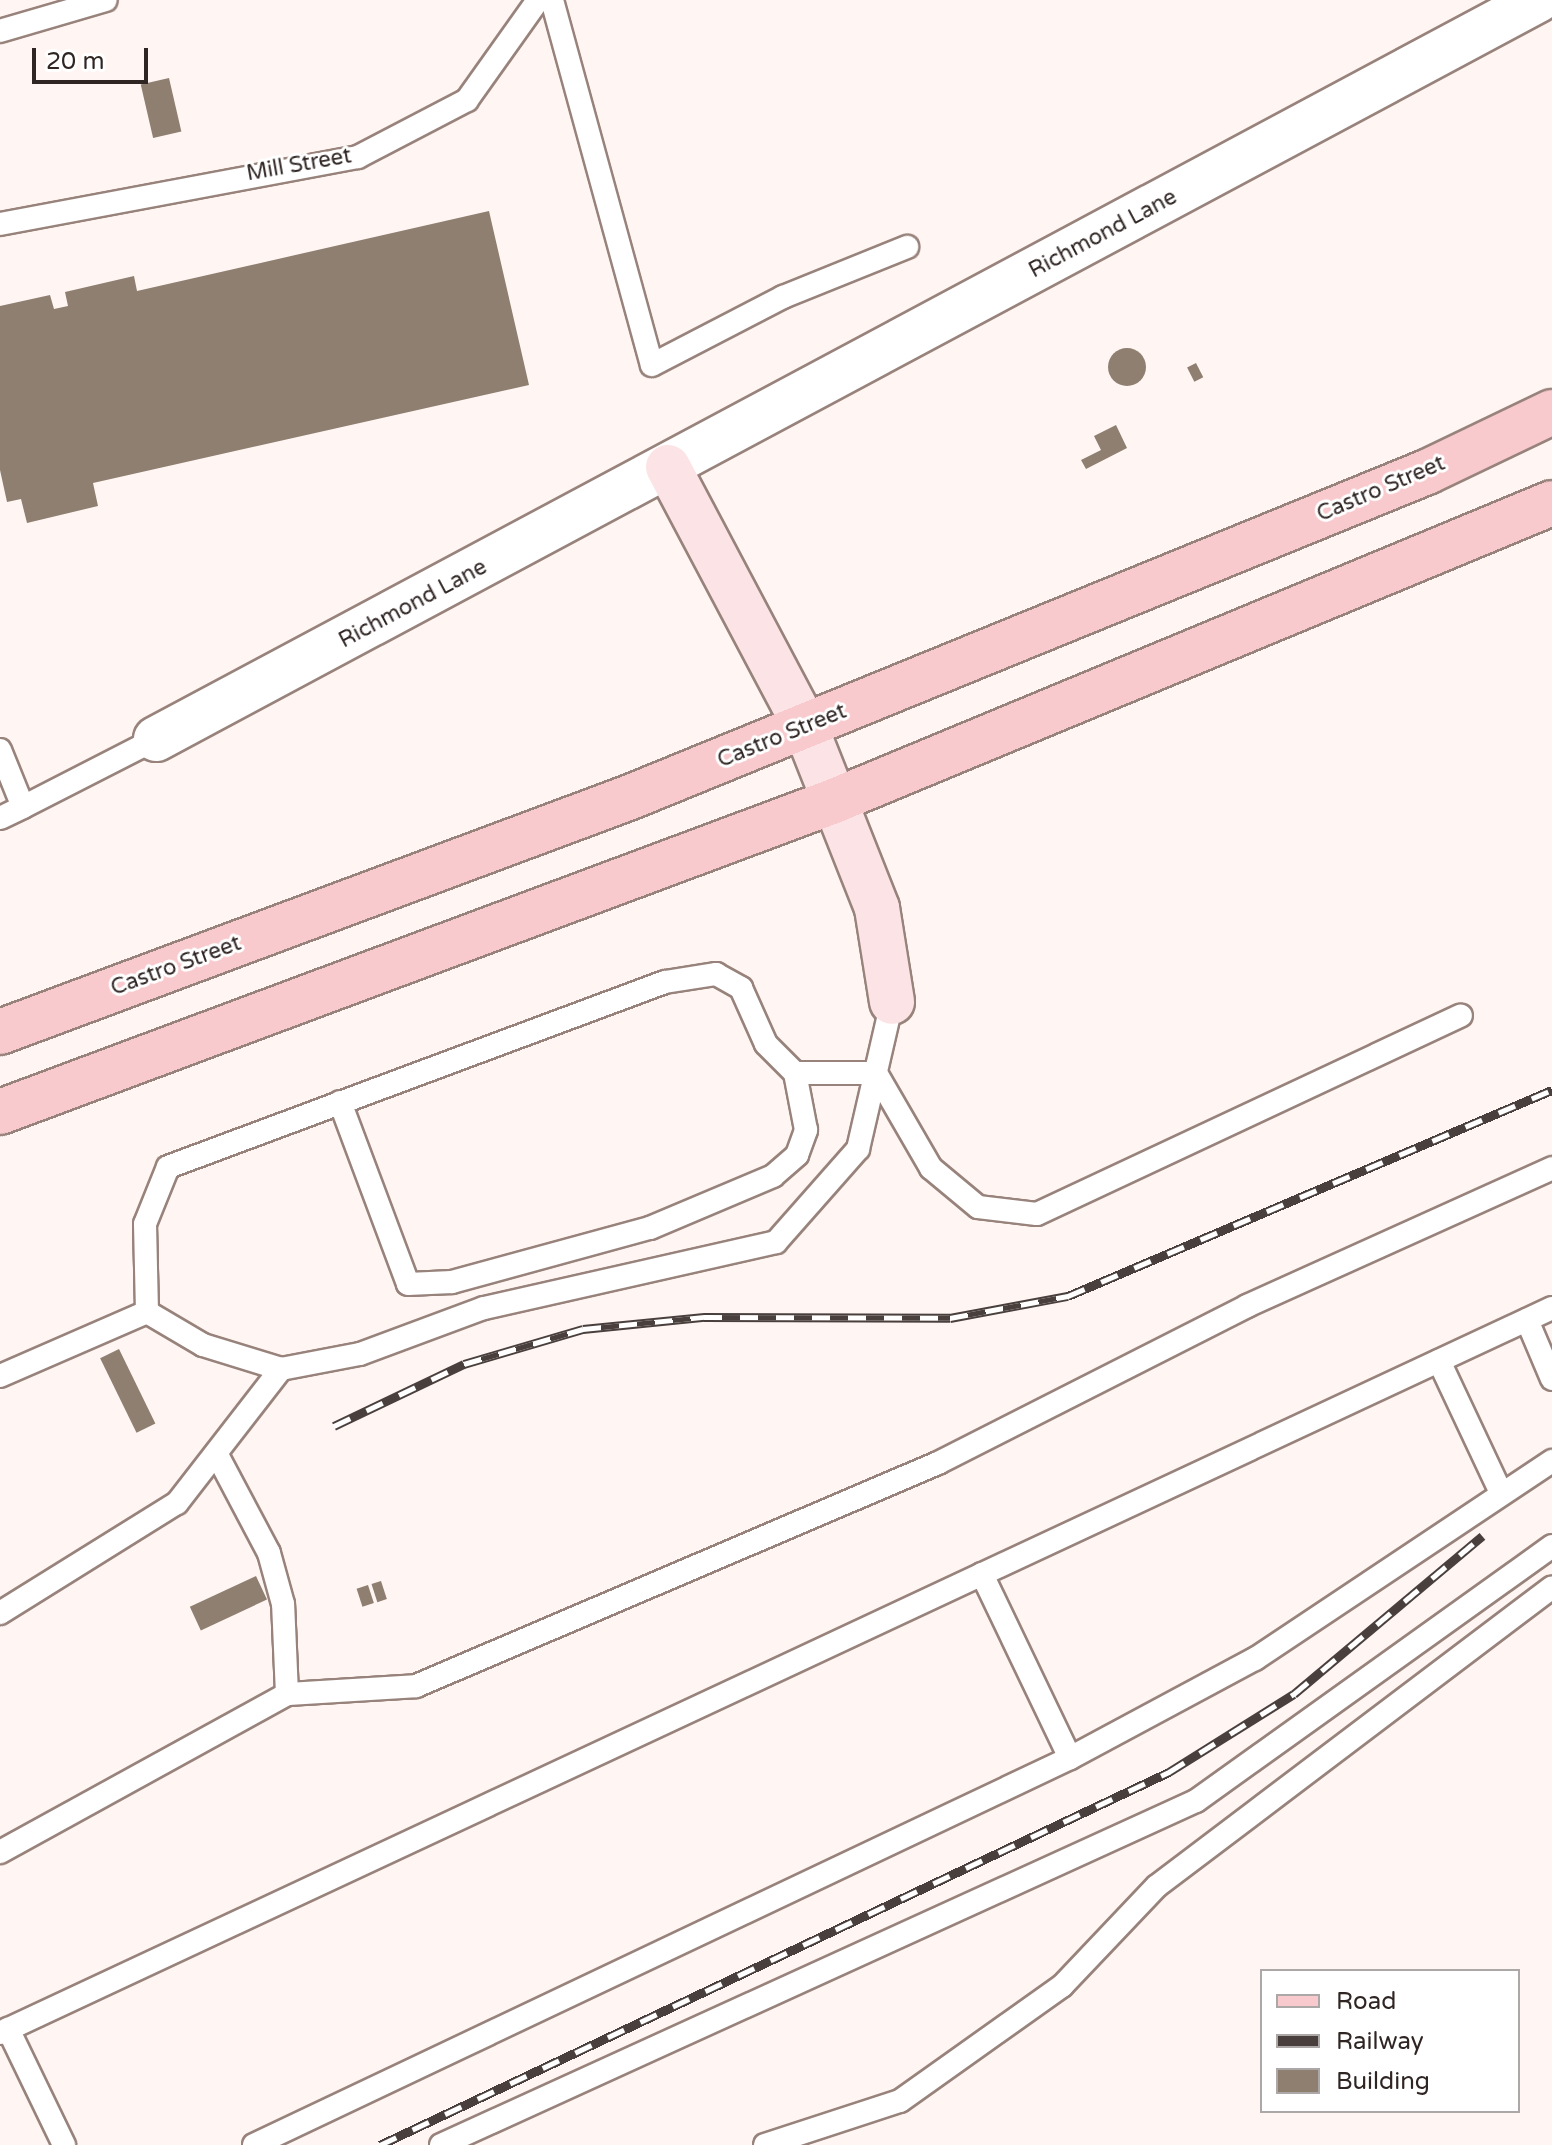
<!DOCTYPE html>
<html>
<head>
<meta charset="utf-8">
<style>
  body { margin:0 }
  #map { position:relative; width:1552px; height:2145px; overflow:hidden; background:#fff5f2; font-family:"Varela Round",sans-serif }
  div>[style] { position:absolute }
  .building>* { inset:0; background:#8e7f71; transform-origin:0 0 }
  .round { border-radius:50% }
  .roads { filter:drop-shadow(2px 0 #98837c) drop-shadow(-2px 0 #98837c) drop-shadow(0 2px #98837c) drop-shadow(0 -2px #98837c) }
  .lane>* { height:22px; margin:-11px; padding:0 11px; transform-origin:11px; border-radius:11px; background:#fff }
  .street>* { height:44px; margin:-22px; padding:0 22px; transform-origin:22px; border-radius:22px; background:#fff }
  .secondary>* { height:44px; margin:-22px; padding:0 22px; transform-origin:22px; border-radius:22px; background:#fce4e6 }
  .primary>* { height:44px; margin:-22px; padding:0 22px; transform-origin:22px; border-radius:22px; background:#f8cacd }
  .rail>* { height:9px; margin-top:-4.5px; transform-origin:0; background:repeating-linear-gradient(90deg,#fff 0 18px,#49403e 0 36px); box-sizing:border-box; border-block:2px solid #49403e }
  span { translate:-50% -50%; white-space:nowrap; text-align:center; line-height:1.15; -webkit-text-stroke:6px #fff; paint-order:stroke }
  .street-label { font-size:22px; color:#2f2624 }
  .legend { position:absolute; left:1260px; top:1969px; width:260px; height:144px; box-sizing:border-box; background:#fff; border:2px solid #aca8a7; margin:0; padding:10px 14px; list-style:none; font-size:24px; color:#2f2624 }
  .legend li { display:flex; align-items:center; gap:16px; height:40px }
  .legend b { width:40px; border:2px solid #aca8a7 }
  .scale { position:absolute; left:32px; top:48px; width:116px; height:36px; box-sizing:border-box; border:4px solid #2f2624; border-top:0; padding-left:10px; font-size:24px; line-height:28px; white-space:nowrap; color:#2f2624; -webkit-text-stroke:6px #fff; paint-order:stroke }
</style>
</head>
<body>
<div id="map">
  <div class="building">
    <i style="left:169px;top:78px;width:55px;height:29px;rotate:77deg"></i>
    <i style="clip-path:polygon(489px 211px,529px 385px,93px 483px,98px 506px,27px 523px,21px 499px,7px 502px,0 470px,0 306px,50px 295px,54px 309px,68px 306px,65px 292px,134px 276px,137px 291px)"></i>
    <i class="round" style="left:1108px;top:348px;width:38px;height:38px"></i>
    <i style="left:1196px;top:363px;width:16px;height:10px;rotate:63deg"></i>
    <i style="clip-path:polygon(1116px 425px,1127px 448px,1086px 469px,1081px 460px,1101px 450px,1094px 436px)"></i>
    <i style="left:119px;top:1349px;width:83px;height:21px;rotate:64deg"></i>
    <i style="left:256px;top:1576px;width:26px;height:73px;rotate:65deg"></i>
    <i style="left:381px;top:1581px;width:19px;height:10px;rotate:72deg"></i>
    <i style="left:368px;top:1585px;width:19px;height:12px;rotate:72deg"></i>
  </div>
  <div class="roads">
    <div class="lane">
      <i style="left:552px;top:0;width:378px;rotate:74.7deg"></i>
      <i style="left:652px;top:365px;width:148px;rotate:-27.4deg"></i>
      <i style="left:783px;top:297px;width:134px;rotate:-22deg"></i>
      <i style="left:0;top:31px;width:110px;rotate:-16.3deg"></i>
      <i style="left:0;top:224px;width:364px;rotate:-10.6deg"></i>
      <i style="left:358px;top:157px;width:123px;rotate:-27.6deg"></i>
      <i style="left:467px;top:100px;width:123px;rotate:-54.6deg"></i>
      <i style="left:0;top:750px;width:61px;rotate:68deg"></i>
      <i style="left:23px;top:807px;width:25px;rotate:154deg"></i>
      <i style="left:23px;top:807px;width:149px;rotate:-27.1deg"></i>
      <i style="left:340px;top:1102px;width:194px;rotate:69.5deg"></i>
      <i style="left:408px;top:1284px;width:44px;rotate:-2.6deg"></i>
      <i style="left:452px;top:1282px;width:205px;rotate:-15.3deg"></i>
      <i style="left:650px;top:1228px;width:134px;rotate:-22.9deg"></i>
      <i style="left:773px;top:1176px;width:32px;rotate:-41deg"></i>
      <i style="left:797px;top:1155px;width:27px;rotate:-70deg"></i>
      <i style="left:806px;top:1130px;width:58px;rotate:-100.9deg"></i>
      <i style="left:147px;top:1312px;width:88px;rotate:-91.3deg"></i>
      <i style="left:145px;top:1224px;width:61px;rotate:-68deg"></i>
      <i style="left:168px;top:1167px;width:530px;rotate:-20.42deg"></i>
      <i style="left:665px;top:982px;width:52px;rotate:-8.9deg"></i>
      <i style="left:716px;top:974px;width:29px;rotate:29deg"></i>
      <i style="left:741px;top:988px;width:61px;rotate:65.9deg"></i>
      <i style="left:766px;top:1044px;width:41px;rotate:45deg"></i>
      <i style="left:795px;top:1073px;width:81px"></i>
      <i style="left:876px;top:1073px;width:110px;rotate:59.9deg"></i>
      <i style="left:931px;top:1168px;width:61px;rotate:39.7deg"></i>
      <i style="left:978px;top:1207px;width:59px;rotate:6.8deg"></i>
      <i style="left:1037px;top:1214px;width:468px;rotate:-25.1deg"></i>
      <i style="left:1527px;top:1320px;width:64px;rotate:67deg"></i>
      <i style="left:1439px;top:1361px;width:146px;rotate:64.8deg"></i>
      <i style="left:0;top:1376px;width:160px;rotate:-23.5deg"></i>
      <i style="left:147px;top:1312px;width:65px;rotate:30.5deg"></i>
      <i style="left:203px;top:1345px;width:82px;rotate:17.1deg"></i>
      <i style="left:281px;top:1369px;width:80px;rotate:-10.8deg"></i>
      <i style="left:360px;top:1354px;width:132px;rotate:-20.4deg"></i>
      <i style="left:484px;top:1308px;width:299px;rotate:-12.7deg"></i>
      <i style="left:776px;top:1242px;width:124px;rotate:-48.6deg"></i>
      <i style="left:858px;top:1149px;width:151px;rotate:-77deg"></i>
      <i style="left:0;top:1613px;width:208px;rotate:-31.9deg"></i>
      <i style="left:177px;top:1503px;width:170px;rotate:-52.2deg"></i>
      <i style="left:287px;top:1694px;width:129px;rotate:-3.5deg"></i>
      <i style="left:416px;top:1686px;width:568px;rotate:-23.13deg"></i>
      <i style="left:938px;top:1463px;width:347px;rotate:-26.9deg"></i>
      <i style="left:1247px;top:1306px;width:335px;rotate:-24.3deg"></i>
      <i style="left:1070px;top:1758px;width:210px;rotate:-28.2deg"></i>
      <i style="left:1255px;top:1659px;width:357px;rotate:-33.7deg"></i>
      <i style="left:0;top:1852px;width:328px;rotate:-28.8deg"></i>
      <i style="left:287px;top:1694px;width:90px;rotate:-92.5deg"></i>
      <i style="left:283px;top:1604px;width:53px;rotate:-105.4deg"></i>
      <i style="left:269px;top:1553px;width:113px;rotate:-117.9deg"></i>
      <i style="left:8px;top:2029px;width:129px;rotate:64.2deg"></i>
      <i style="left:0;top:2033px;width:1713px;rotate:-25.04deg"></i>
      <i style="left:254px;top:2145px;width:903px;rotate:-25.37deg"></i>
      <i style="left:1070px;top:1758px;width:204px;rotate:-115.6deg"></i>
      <i style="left:441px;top:2145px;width:830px;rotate:-24.5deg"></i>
      <i style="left:1196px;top:1801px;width:438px;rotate:-35.6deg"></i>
      <i style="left:765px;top:2145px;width:142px;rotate:-18.1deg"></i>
      <i style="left:900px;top:2101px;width:199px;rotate:-35.4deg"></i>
      <i style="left:1062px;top:1986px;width:138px;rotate:-46.5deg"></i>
      <i style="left:1157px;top:1886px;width:495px;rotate:-37.1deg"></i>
    </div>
    <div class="street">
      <i style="left:156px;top:739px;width:1567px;rotate:-28.13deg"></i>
    </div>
    <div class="secondary">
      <i style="left:668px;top:467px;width:293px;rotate:62.1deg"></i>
      <i style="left:805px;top:726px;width:196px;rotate:68.4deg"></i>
      <i style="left:877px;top:908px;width:95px;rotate:80.9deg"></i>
    </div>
    <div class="primary">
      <i style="left:0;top:1032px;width:670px;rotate:-20.44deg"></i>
      <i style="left:628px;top:798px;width:863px;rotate:-22.2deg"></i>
      <i style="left:1427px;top:472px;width:139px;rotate:-25.6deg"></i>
      <i style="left:0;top:1112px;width:890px;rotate:-20.45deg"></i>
      <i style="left:834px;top:801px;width:777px;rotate:-22.54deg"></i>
    </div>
  </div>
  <div class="rail">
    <i style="left:334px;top:1426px;width:144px;rotate:-25.5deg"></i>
    <i style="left:464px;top:1364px;width:124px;rotate:-16.4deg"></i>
    <i style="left:583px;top:1329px;width:122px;rotate:-5.7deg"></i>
    <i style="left:704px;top:1317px;width:246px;rotate:0.2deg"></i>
    <i style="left:950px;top:1318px;width:120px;rotate:-10.6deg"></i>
    <i style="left:1068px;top:1296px;width:526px;rotate:-23.06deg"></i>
    <i style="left:380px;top:2145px;width:873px;rotate:-25.3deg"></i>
    <i style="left:1169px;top:1772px;width:147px;rotate:-32deg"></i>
    <i style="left:1294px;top:1694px;width:246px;rotate:-40deg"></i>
  </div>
  <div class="street-label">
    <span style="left:299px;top:165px;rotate:-10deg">Mill Street</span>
    <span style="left:1103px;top:234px;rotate:-28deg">Richmond Lane</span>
    <span style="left:1381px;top:489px;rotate:-23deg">Castro Street</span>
    <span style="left:413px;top:604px;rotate:-28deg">Richmond Lane</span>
    <span style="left:782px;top:736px;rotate:-22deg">Castro Street</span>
    <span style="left:176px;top:966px;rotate:-20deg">Castro Street</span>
  </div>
  <ul class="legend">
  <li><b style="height:10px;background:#f8cacd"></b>Road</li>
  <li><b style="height:10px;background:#49403e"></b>Railway</li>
  <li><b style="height:22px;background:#8e7f71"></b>Building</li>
  </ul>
  <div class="scale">20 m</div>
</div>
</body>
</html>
